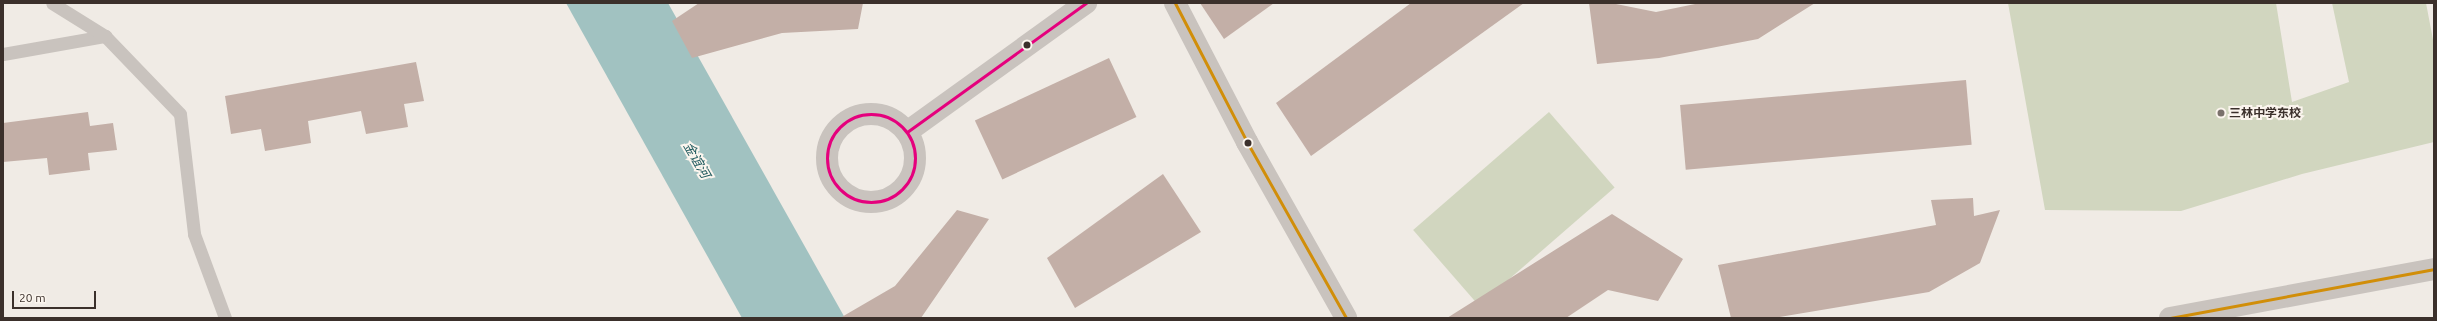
<!DOCTYPE html>
<html>
<head>
<meta charset="utf-8">
<style>
  body { margin:0 }
  #map { position:relative; width:2437px; height:321px; overflow:hidden; background:#f0ebe5; font-family:Ubuntu,"Noto Sans SC",sans-serif }
  div>[style] { position:absolute }
  .green>* { inset:0; background:#d1d6bf; transform-origin:0 0 }
  .water>* { inset:0; background:#a1c2c1 }
  .building>* { inset:0; background:#c3afa7; transform-origin:0 0 }
  .lane>* { height:13px; margin:-6.5px; padding:0 6.5px; transform-origin:6.5px; border-radius:6.5px; background:#c9c3be }
  .street>* { height:22px; margin:-11px; padding:0 11px; transform-origin:11px; border-radius:11px; background:#c9c3be }
  .street>.ring { margin:-11px; padding:0; box-sizing:content-box; background:none; border:22px solid #c9c3be; border-radius:50% }
  .bus-1>* { height:3px; margin:-1.5px; padding:0 1.5px; transform-origin:1.5px; border-radius:1.5px; background:#d18e09 }
  .bus-2>* { height:3px; margin:-1.5px; padding:0 1.5px; transform-origin:1.5px; border-radius:1.5px; background:#e5007d }
  .bus-2>.ring { margin:-1.5px; padding:0; box-sizing:content-box; background:none; border:3px solid #e5007d; border-radius:50% }
  .dots>* { width:11px; height:11px; translate:-50% -50%; box-sizing:border-box; border:2px solid #fbf5ee; border-radius:50% }
  span { translate:-50% -50%; white-space:nowrap; text-align:center; line-height:1.15; -webkit-text-stroke:4px #fbf5ee; paint-order:stroke }
  .poi-label { font-size:12px; color:#3b302b; font-weight:700 }
  .left { translate:0 -50%; text-align:left }
  .water-label { font-size:13px; color:#1f5a5e; font-style:italic }
  .frame { position:absolute; inset:0; border:4px solid #3b302b; pointer-events:none }
  .scale { position:absolute; left:12px; top:291px; width:84px; height:18px; box-sizing:border-box; border:2px solid #3b302b; border-top:0; padding-left:5px; font-size:12px; line-height:14px; white-space:nowrap; color:#3b302b; -webkit-text-stroke:3px #fbf5ee; paint-order:stroke }
</style>
</head>
<body>
<div id="map">
  <div class="green">
    <i style="clip-path:polygon(2008px 3px,2276px 3px,2292px 102px,2349px 82px,2332px 3px,2426px 3px,2434px 45px,2434px 142px,2302px 174px,2181px 211px,2045px 210px)"></i>
    <i style="left:1549px;top:112px;width:100px;height:180px;rotate:49deg"></i>
  </div>
  <div class="water">
    <i style="clip-path:polygon(566px 3px,668px 3px,845px 318px,742px 318px)"></i>
  </div>
  <div class="building">
    <i style="clip-path:polygon(699px 3px,863px 3px,858px 29px,782px 33px,692px 58px,672px 21px)"></i>
    <i style="clip-path:polygon(1200px 3px,1274px 3px,1224px 39px)"></i>
    <i style="clip-path:polygon(1411px 3px,1524px 3px,1311px 156px,1276px 103px)"></i>
    <i style="clip-path:polygon(1589px 3px,1611px 3px,1656px 12px,1700px 3px,1815px 3px,1758px 39px,1659px 58px,1597px 64px)"></i>
    <i style="left:1109px;top:58px;width:65px;height:148px;rotate:65deg"></i>
    <i style="clip-path:polygon(416px 62px,424px 101px,404px 104px,408px 127px,366px 134px,361px 111px,308px 121px,311px 143px,265px 151px,261px 129px,231px 134px,225px 96px)"></i>
    <i style="left:1966px;top:80px;width:65px;height:287px;rotate:85deg"></i>
    <i style="clip-path:polygon(88px 112px,90px 126px,113px 123px,117px 150px,88px 153px,90px 170px,49px 175px,47px 158px,3px 162px,3px 123px)"></i>
    <i style="clip-path:polygon(1163px 174px,1201px 232px,1075px 308px,1047px 258px)"></i>
    <i style="clip-path:polygon(1973px 198px,1974px 216px,2000px 210px,1980px 263px,1929px 292px,1774px 318px,1731px 318px,1718px 265px,1936px 225px,1931px 200px)"></i>
    <i style="clip-path:polygon(957px 210px,989px 219px,921px 318px,840px 318px,895px 286px)"></i>
    <i style="clip-path:polygon(1612px 214px,1683px 259px,1658px 301px,1608px 290px,1566px 318px,1447px 318px)"></i>
  </div>
  <div class="lane">
    <i style="left:105px;top:36px;width:108px;rotate:46.1deg"></i>
    <i style="left:180px;top:114px;width:121px;rotate:83.3deg"></i>
    <i style="left:194px;top:234px;width:90px;rotate:69.7deg"></i>
    <i style="left:3px;top:54px;width:104px;rotate:-10deg"></i>
    <i style="left:105px;top:36px;width:62px;rotate:-148.1deg"></i>
  </div>
  <div class="street">
    <i style="left:1175px;top:3px;width:157px;rotate:62.6deg"></i>
    <i style="left:1247px;top:142px;width:202px;rotate:60.6deg"></i>
    <i class="ring" style="left:827px;top:114px;width:66px;height:66px"></i>
    <i style="left:907px;top:132px;width:221px;rotate:-35.8deg"></i>
    <i style="left:2170px;top:318px;width:269px;rotate:-10.5deg"></i>
  </div>
  <div class="bus-1">
    <i style="left:1175px;top:3px;width:157px;rotate:62.6deg"></i>
    <i style="left:1247px;top:142px;width:202px;rotate:60.6deg"></i>
    <i style="left:2170px;top:318px;width:269px;rotate:-10.5deg"></i>
  </div>
  <div class="bus-2">
    <i class="ring" style="left:827px;top:114px;width:85px;height:85px"></i>
    <i style="left:907px;top:132px;width:221px;rotate:-35.8deg"></i>
  </div>
  <div class="dots">
    <i style="left:1027px;top:45px;background:#3b302b"></i>
    <i style="left:2221px;top:113px;background:#7a716c"></i>
    <i style="left:1248px;top:143px;background:#3b302b"></i>
  </div>
  <div class="poi-label">
    <span class="left" style="left:2229px;top:113px">三林中学东校</span>
  </div>
  <div class="water-label">
    <span style="left:697px;top:160px;rotate:60deg">金谊河</span>
  </div>
  <div class="frame"></div>
  <div class="scale">20 m</div>
</div>
</body>
</html>
